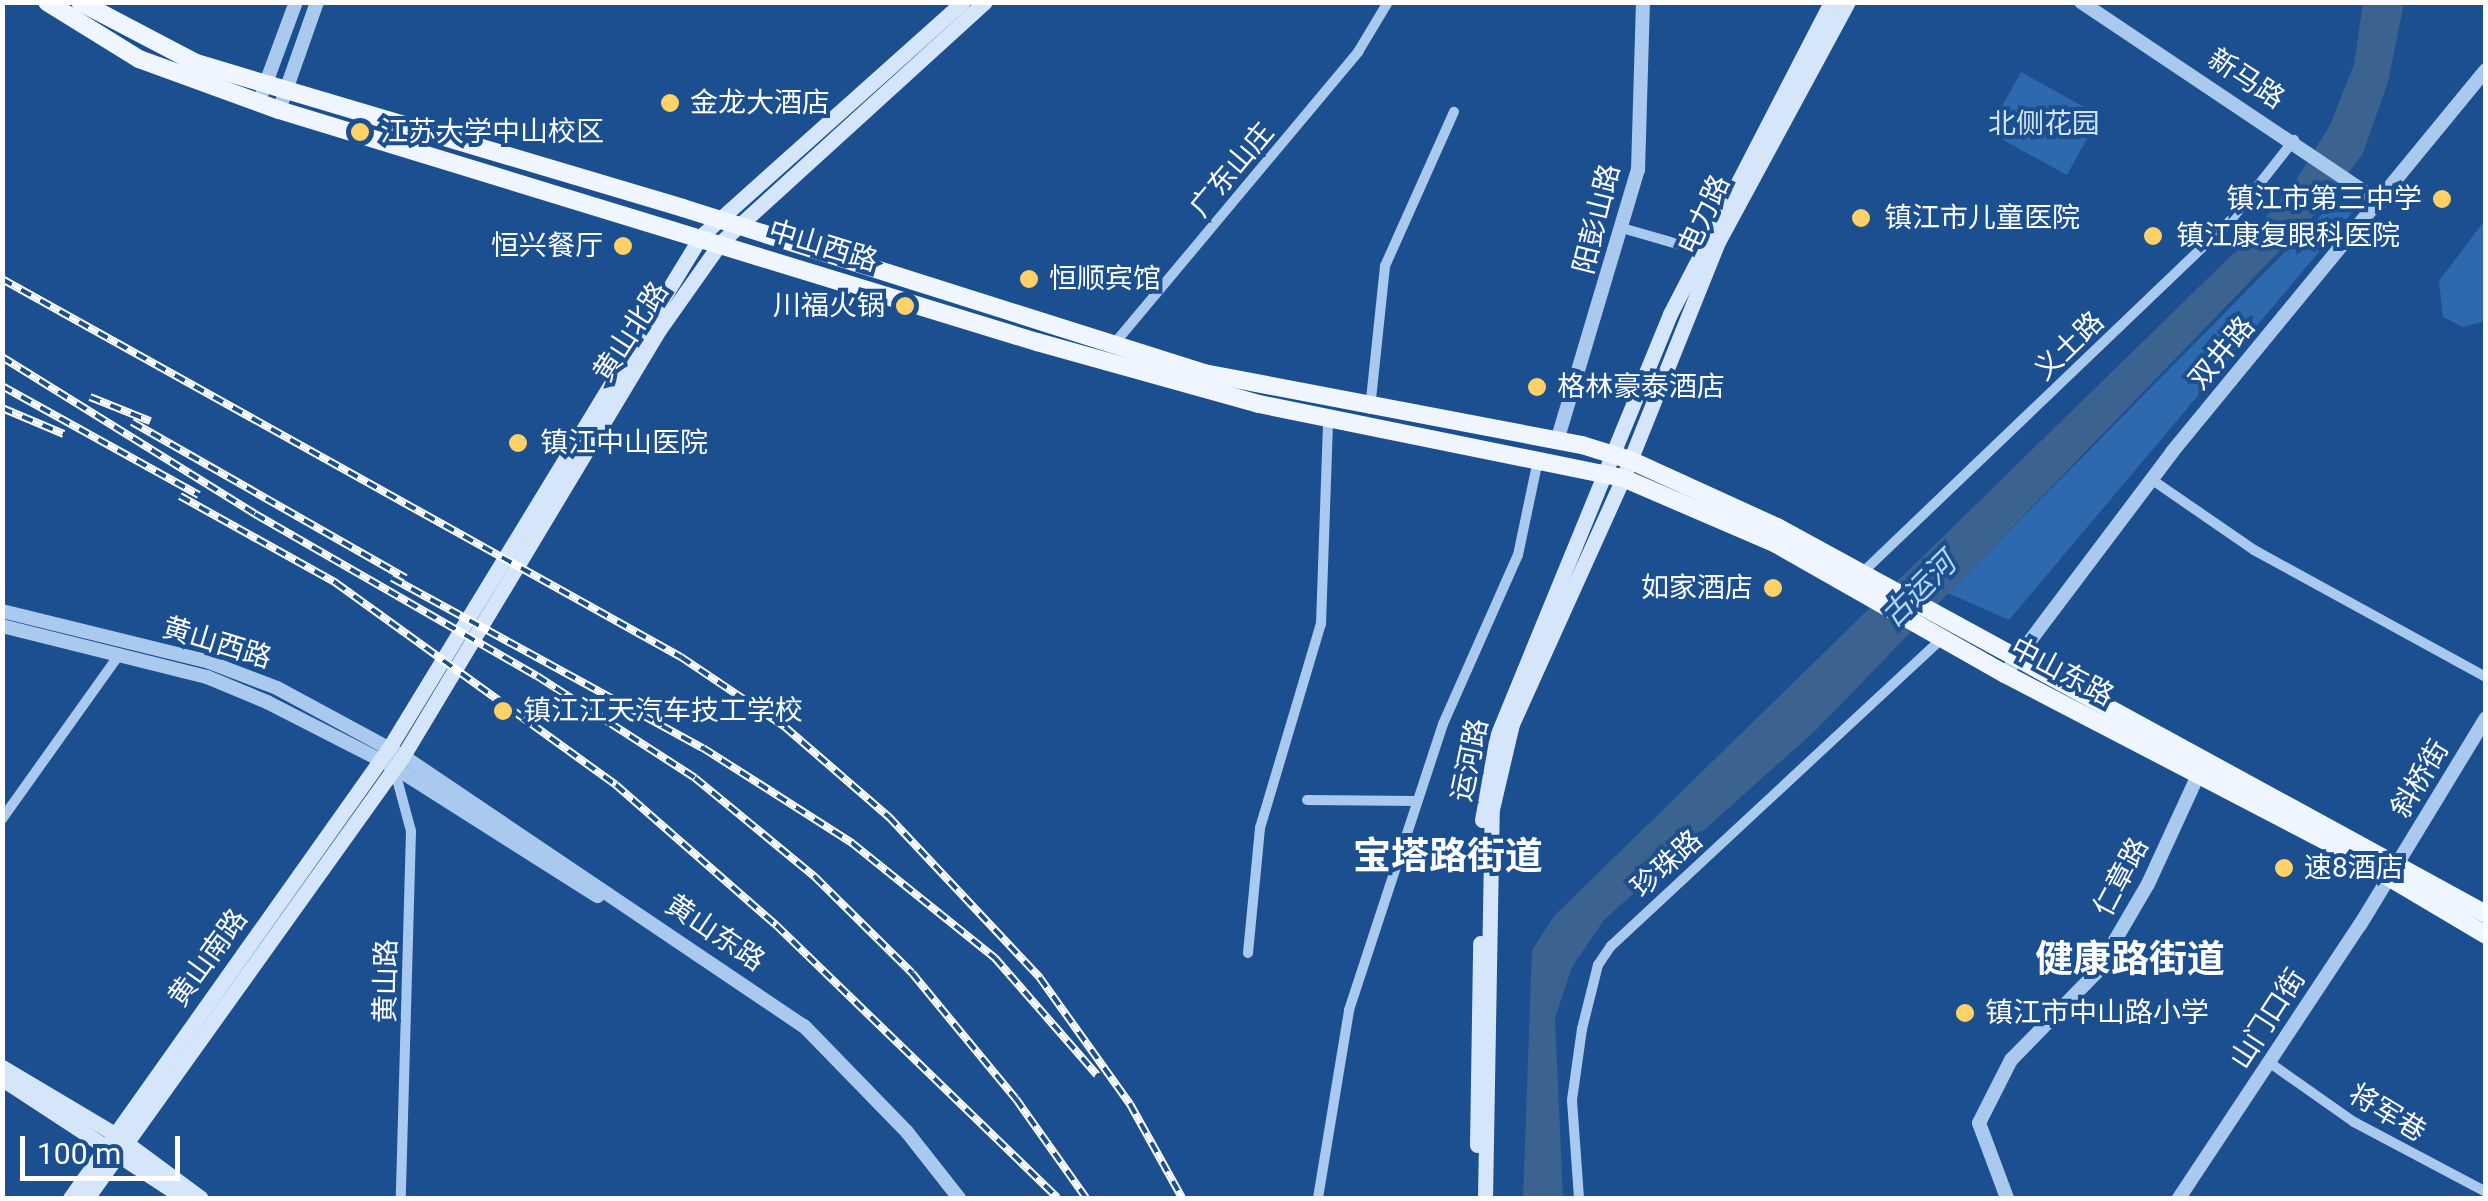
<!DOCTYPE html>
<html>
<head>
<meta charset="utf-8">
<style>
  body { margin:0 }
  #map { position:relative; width:2488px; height:1201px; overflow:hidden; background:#1b4f8f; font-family:Roboto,"Noto Sans SC",sans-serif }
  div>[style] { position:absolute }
  .green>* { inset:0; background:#2e69ad; transform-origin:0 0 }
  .water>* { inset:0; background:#3c6290 }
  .minor>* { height:10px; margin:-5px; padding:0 5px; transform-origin:5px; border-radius:5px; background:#a9c9ee }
  .tertiary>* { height:14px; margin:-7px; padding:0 7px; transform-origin:7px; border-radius:7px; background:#a9c9ee }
  .secondary>* { height:15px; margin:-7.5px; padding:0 7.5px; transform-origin:7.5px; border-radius:7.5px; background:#d6e6fa }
  .primary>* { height:18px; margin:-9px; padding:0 9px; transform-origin:9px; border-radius:9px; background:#f0f6ff }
  .rail>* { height:8px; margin-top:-4px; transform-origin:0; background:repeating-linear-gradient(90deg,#1b4f8f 0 11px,#fff 0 22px); box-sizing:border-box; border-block:2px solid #fff }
  .dots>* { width:28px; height:28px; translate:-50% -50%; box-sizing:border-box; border:5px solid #1b4f8f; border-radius:50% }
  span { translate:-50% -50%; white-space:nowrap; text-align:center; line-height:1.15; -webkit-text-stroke:8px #1b4f8f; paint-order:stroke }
  .street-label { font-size:28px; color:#fff }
  .poi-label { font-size:28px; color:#fff }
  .left { translate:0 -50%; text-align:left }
  .right { translate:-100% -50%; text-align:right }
  .park-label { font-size:28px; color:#cfe3fa }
  .water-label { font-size:30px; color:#b5d3f5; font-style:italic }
  .district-label { font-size:38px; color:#fff; font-weight:700 }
  .frame { position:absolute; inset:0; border:5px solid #fff; pointer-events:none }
  .scale { position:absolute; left:20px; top:1136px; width:160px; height:45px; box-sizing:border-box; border:5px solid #fff; border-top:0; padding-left:12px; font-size:30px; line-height:35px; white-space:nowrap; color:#fff; -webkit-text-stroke:8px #1b4f8f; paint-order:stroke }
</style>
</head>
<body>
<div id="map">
  <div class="green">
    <i style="left:2021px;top:72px;width:90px;height:68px;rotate:29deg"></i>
    <i style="clip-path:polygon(2341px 195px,2356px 208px,2009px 620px,1948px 593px)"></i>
    <i style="clip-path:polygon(2485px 220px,2485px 321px,2463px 327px,2443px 317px,2439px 281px)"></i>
  </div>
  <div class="water">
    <i style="clip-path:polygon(2363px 3px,2404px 3px,2388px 82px,2363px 153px,2329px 200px,1818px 728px,1604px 920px,1572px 967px,1555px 1018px,1563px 1198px,1523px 1198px,1532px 950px,1554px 916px,2242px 245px,2293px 185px,2330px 125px,2354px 64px)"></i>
  </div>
  <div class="minor">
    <i style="left:1622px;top:228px;width:79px;rotate:16.1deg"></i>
    <i style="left:1114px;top:344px;width:381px;rotate:-50.1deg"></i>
    <i style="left:1358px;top:52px;width:58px;rotate:-59deg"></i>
    <i style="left:1370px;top:409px;width:144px;rotate:-84deg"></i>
    <i style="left:1385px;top:266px;width:169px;rotate:-65.9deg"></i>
    <i style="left:2151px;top:479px;width:125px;rotate:34.6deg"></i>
    <i style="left:2254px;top:550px;width:264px;rotate:28.7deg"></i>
    <i style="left:1862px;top:573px;width:511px;rotate:-43.73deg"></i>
    <i style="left:2231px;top:220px;width:102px;rotate:-51.8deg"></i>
    <i style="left:394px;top:768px;width:65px;rotate:74.9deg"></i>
    <i style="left:411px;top:831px;width:367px;rotate:91.6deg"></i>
    <i style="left:1307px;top:800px;width:109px;rotate:0.5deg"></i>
    <i style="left:2px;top:819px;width:201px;rotate:-54.5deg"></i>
    <i style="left:1248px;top:953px;width:126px;rotate:-84.5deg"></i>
    <i style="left:1260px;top:828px;width:213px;rotate:-73.4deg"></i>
    <i style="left:1321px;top:624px;width:205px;rotate:-88deg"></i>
    <i style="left:2270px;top:1063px;width:103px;rotate:35.1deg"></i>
    <i style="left:2354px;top:1122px;width:149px;rotate:27.9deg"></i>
    <i style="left:1318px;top:1198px;width:191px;rotate:-80.6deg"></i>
    <i style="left:1349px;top:1010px;width:301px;rotate:-71.8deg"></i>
    <i style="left:1443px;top:724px;width:185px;rotate:-66.1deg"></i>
    <i style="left:1518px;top:555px;width:97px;rotate:-78.1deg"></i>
    <i style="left:1579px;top:1198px;width:98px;rotate:-94.1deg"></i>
    <i style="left:1572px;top:1100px;width:72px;rotate:-82deg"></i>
    <i style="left:1582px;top:1029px;width:66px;rotate:-76deg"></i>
    <i style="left:1598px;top:965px;width:23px;rotate:-56deg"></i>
    <i style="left:1611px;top:946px;width:452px;rotate:-42.9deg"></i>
  </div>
  <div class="tertiary">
    <i style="left:2081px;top:2px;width:360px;rotate:33.8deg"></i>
    <i style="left:263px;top:91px;width:95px;rotate:-69.7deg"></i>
    <i style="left:279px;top:110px;width:114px;rotate:-70.6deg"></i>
    <i style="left:1557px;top:441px;width:283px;rotate:-73.4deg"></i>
    <i style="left:1638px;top:170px;width:168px;rotate:-88.3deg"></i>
    <i style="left:2px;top:611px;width:213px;rotate:13.8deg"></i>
    <i style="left:209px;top:662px;width:73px;rotate:20.9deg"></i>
    <i style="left:277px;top:688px;width:143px;rotate:28.4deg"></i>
    <i style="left:403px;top:756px;width:483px;rotate:34deg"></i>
    <i style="left:804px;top:1026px;width:148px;rotate:45.8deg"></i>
    <i style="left:907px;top:1132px;width:84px;rotate:51.8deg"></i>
    <i style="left:2px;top:626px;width:211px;rotate:14deg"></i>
    <i style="left:207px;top:677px;width:65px;rotate:22.6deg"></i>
    <i style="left:267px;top:702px;width:143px;rotate:27.1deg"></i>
    <i style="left:394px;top:767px;width:241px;rotate:32.4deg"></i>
    <i style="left:2005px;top:674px;width:278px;rotate:-53deg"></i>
    <i style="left:2172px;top:452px;width:494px;rotate:-50.6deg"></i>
    <i style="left:2007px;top:1198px;width:80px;rotate:-110.5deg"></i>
    <i style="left:1979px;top:1123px;width:71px;rotate:-63.1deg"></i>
    <i style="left:2011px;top:1060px;width:122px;rotate:-45.7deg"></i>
    <i style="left:2096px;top:973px;width:103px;rotate:-59.7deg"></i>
    <i style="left:2148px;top:884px;width:122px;rotate:-65.3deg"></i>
    <i style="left:2179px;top:1198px;width:328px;rotate:-56.5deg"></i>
    <i style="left:2360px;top:925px;width:242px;rotate:-58.7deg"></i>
  </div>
  <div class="secondary">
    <i style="left:1482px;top:820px;width:85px;rotate:-79.9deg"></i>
    <i style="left:1497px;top:736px;width:456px;rotate:-67.7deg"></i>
    <i style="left:1670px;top:314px;width:351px;rotate:-62.7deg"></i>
    <i style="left:2px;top:1067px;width:129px;rotate:30.7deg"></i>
    <i style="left:113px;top:1133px;width:109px;rotate:36.5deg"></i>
    <i style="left:2px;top:1079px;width:217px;rotate:33.2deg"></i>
    <i style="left:1477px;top:1145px;width:202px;rotate:-89.1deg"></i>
    <i style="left:70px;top:1198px;width:552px;rotate:-54.67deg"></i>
    <i style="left:389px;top:748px;width:600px;rotate:-58.64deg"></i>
    <i style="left:701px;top:236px;width:351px;rotate:-41.8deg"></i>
    <i style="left:87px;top:1198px;width:543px;rotate:-54.44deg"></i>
    <i style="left:403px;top:756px;width:497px;rotate:-59deg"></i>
    <i style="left:659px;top:330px;width:108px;rotate:-54.8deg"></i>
    <i style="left:721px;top:242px;width:357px;rotate:-42.3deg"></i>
    <i style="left:1485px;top:1198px;width:389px;rotate:-89deg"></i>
    <i style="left:1492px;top:809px;width:87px;rotate:-76.8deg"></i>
    <i style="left:1512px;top:724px;width:270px;rotate:-65.7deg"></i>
    <i style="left:1623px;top:478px;width:254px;rotate:-68.1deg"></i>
    <i style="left:1718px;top:242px;width:273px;rotate:-61.6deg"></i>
  </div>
  <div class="primary">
    <i style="left:47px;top:2px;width:108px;rotate:31.8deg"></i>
    <i style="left:139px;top:59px;width:149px;rotate:20deg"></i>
    <i style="left:279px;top:110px;width:793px;rotate:17.02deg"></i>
    <i style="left:1037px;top:342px;width:230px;rotate:15.6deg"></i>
    <i style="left:1259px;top:404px;width:371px;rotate:11.5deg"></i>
    <i style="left:1623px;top:478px;width:167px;rotate:23.3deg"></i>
    <i style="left:1776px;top:544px;width:263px;rotate:29.6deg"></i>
    <i style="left:2005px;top:674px;width:381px;rotate:27.5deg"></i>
    <i style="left:2343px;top:850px;width:166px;rotate:30.7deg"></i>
    <i style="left:80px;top:2px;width:131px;rotate:27.7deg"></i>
    <i style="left:196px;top:63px;width:508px;rotate:16.58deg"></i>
    <i style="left:683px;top:208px;width:547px;rotate:17.57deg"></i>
    <i style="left:1204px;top:373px;width:385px;rotate:10.8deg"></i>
    <i style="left:1582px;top:445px;width:50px;rotate:17.4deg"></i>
    <i style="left:1630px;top:460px;width:162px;rotate:24.5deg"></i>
    <i style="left:1777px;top:527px;width:808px;rotate:28.63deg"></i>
  </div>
  <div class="rail">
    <i style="left:2px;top:279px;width:777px;rotate:29.1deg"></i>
    <i style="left:681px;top:657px;width:125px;rotate:33.9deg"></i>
    <i style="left:785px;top:727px;width:138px;rotate:40.9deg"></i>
    <i style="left:889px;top:817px;width:221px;rotate:46.8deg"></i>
    <i style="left:1040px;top:978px;width:155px;rotate:54.5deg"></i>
    <i style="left:1130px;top:1104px;width:107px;rotate:61deg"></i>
    <i style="left:2px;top:357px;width:298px;rotate:31.8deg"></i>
    <i style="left:255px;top:514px;width:325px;rotate:29.9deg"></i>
    <i style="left:537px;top:676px;width:188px;rotate:32.8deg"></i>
    <i style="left:695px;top:778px;width:156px;rotate:39.5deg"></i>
    <i style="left:815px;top:877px;width:136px;rotate:44.7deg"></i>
    <i style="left:912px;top:973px;width:163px;rotate:50.5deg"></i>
    <i style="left:1016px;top:1099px;width:121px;rotate:54.7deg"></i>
    <i style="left:2px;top:386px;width:225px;rotate:29deg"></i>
    <i style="left:90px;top:397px;width:65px;rotate:21.8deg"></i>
    <i style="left:2px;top:408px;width:67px;rotate:22.8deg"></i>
    <i style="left:132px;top:422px;width:315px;rotate:29.7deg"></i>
    <i style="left:180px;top:496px;width:179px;rotate:29.1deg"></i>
    <i style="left:336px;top:583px;width:345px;rotate:35.8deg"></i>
    <i style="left:616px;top:785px;width:213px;rotate:41.2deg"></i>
    <i style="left:776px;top:925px;width:392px;rotate:44.1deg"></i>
    <i style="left:392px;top:578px;width:354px;rotate:28.7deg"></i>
    <i style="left:703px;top:748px;width:177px;rotate:32.5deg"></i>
    <i style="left:852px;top:843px;width:184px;rotate:38.8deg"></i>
    <i style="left:995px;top:958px;width:155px;rotate:48.9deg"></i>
  </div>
  <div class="dots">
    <i style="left:670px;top:103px;background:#ffd166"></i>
    <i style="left:360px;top:132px;background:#ffd166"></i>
    <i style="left:2442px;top:199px;background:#ffd166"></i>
    <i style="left:1861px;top:218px;background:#ffd166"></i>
    <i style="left:2153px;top:236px;background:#ffd166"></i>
    <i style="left:623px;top:246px;background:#ffd166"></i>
    <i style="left:1029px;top:279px;background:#ffd166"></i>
    <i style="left:905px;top:306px;background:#ffd166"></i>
    <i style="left:1537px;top:387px;background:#ffd166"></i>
    <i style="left:518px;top:443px;background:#ffd166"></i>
    <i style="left:1773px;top:588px;background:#ffd166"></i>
    <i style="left:503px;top:711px;background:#ffd166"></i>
    <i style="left:2284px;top:868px;background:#ffd166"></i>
    <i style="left:1965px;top:1013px;background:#ffd166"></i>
  </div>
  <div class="street-label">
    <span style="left:2246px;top:79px;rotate:33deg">新马路</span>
    <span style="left:1232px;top:170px;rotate:-50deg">广东山庄</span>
    <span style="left:1704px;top:215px;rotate:-65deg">电力路</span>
    <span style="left:1597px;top:219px;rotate:-76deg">阳彭山路</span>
    <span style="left:823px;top:246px;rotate:17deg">中山西路</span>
    <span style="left:631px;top:332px;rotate:-57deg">黄山北路</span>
    <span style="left:2069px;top:346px;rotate:-44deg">义土路</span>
    <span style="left:2222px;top:353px;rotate:-50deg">双井路</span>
    <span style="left:217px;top:643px;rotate:17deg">黄山西路</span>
    <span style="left:2062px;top:672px;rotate:28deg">中山东路</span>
    <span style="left:1470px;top:760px;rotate:-78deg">运河路</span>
    <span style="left:2420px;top:779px;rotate:-59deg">斜桥街</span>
    <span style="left:1667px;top:864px;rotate:-42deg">珍珠路</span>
    <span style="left:2121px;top:877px;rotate:-62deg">仁章路</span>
    <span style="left:715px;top:933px;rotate:34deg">黄山东路</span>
    <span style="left:208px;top:958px;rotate:-54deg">黄山南路</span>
    <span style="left:386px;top:981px;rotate:-89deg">黄山路</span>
    <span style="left:2268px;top:1019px;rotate:-57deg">山门口街</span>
    <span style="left:2387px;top:1113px;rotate:31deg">将军巷</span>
  </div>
  <div class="poi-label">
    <span class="left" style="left:690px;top:103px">金龙大酒店</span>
    <span class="left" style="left:380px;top:132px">江苏大学中山校区</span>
    <span class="right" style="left:2422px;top:199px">镇江市第三中学</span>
    <span class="left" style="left:1884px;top:218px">镇江市儿童医院</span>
    <span class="left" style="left:2176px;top:236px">镇江康复眼科医院</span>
    <span class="right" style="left:603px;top:246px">恒兴餐厅</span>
    <span class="left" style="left:1049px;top:279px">恒顺宾馆</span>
    <span class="right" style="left:885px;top:306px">川福火锅</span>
    <span class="left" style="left:1557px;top:387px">格林豪泰酒店</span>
    <span class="left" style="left:540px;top:443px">镇江中山医院</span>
    <span class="right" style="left:1753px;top:588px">如家酒店</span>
    <span class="left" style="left:523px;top:711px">镇江江天汽车技工学校</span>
    <span class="left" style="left:2304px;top:868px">速8酒店</span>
    <span class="left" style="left:1985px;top:1013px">镇江市中山路小学</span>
  </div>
  <div class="park-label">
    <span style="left:2044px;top:124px">北侧花园</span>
  </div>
  <div class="water-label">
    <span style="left:1919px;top:590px;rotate:-45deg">古运河</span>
  </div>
  <div class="district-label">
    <span style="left:1448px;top:857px">宝塔路街道</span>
    <span style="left:2130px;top:960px">健康路街道</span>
  </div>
  <div class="frame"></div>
  <div class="scale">100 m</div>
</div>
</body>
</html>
